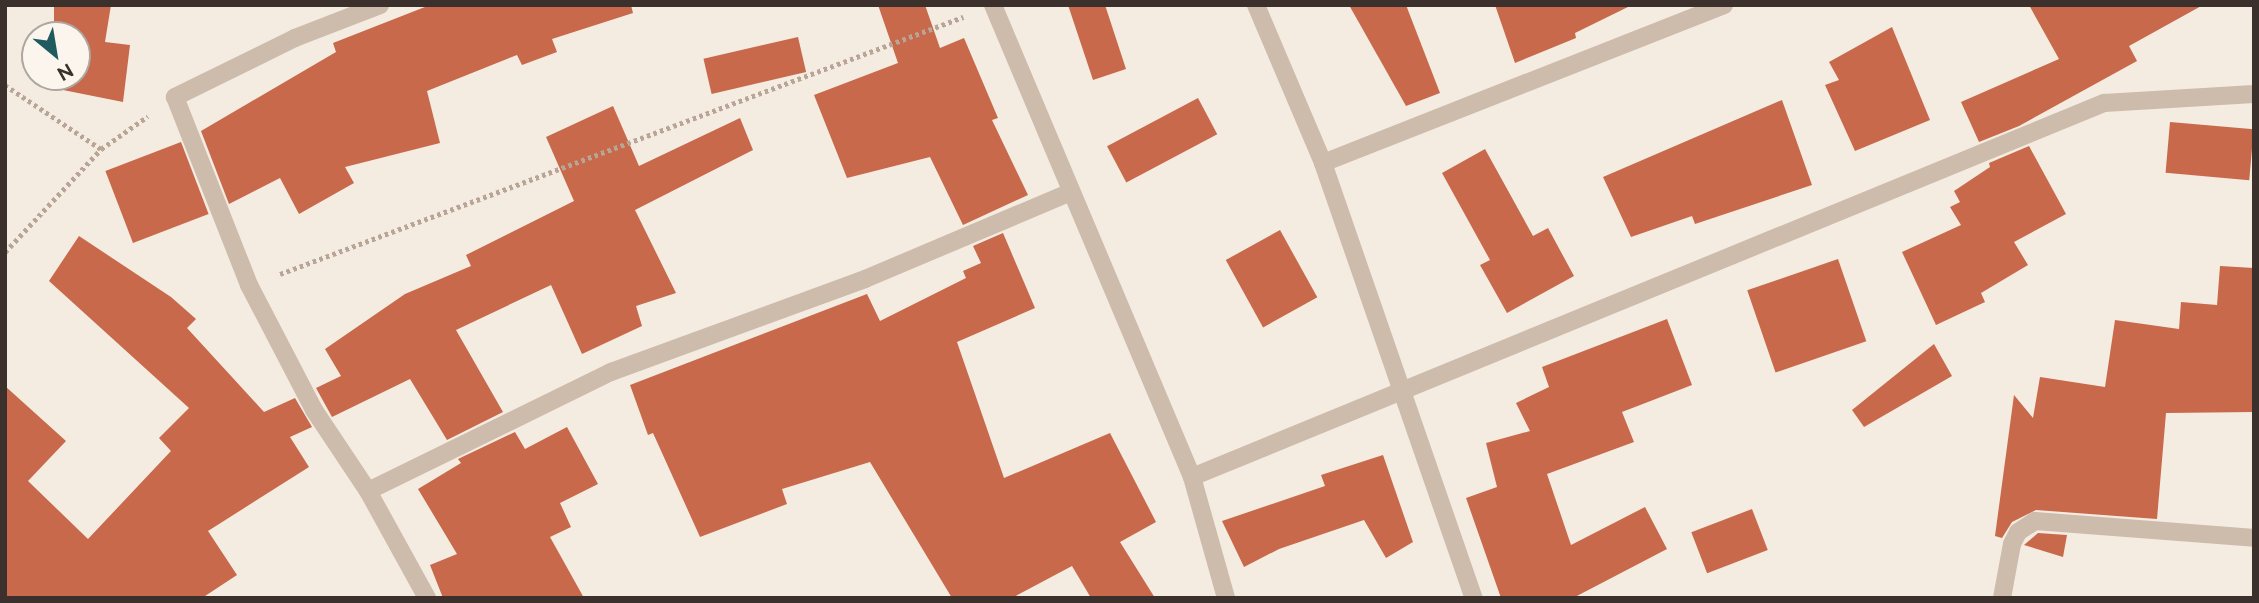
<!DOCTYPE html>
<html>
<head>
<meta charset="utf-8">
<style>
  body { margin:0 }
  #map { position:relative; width:2259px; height:603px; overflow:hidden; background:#f4ebe1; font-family:Raleway,sans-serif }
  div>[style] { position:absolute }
  .building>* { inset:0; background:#c8694b; transform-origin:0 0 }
  .path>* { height:4.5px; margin-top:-2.25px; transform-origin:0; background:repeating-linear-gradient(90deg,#b9a596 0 3.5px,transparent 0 7px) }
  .minor>* { height:18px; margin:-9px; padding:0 9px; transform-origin:9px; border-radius:9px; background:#cdbbac }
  span { translate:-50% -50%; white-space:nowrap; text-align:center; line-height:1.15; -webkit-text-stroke:7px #fbf5ee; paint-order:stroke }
  .frame { position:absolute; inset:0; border:7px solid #3b302b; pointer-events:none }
  .north { position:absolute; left:21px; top:21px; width:70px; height:70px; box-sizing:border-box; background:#fbf5ee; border:2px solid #aea6a0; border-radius:50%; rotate:150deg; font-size:19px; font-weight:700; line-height:28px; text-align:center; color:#3b302b }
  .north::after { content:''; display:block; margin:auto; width:24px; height:32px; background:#1f5a5e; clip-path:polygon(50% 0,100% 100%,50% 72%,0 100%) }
</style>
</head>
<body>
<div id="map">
  <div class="building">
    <i style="clip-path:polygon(54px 5px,111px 5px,105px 42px,130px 45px,123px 102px,53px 88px,53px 77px,77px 77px,77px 35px,54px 35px)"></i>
    <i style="clip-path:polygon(430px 5px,631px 5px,633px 13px,552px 39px,557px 52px,522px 65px,517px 55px,427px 91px,440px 143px,345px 167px,354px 183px,299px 214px,280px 178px,229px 204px,201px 131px,336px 52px,333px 43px)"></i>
    <i style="clip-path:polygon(878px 5px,925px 5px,940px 48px,964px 38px,998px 118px,992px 120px,1028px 195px,963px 225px,930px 157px,847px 178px,814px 95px,898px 63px)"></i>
    <i style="clip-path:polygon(1068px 5px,1105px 5px,1126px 69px,1093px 80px)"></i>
    <i style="clip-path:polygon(1349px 5px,1406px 5px,1440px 93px,1406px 106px)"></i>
    <i style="clip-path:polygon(1495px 5px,1632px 5px,1575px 33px,1576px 38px,1515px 63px)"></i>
    <i style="clip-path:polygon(2029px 5px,2203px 5px,2129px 46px,2137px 61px,2019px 126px,1979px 142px,1961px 102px,2059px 59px)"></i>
    <i style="clip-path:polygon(1892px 27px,1930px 120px,1855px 151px,1825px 85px,1839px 80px,1829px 62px)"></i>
    <i style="left:798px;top:37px;width:36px;height:97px;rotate:77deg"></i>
    <i style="left:1198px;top:98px;width:41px;height:103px;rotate:62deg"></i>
    <i style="clip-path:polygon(1782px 100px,1812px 185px,1695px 224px,1692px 216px,1631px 237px,1603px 177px)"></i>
    <i style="clip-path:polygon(613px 106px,639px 166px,740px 118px,753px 150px,635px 210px,676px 293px,636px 306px,642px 326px,582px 354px,551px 285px,456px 330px,503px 412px,447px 440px,410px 379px,332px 417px,316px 388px,341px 376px,325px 349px,405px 294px,471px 266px,466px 255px,574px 201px,546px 137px)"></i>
    <i style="left:2170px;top:122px;width:84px;height:51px;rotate:5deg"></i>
    <i style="left:181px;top:142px;width:77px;height:81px;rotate:69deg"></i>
    <i style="clip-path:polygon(2029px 146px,2066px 214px,2014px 242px,2028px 265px,1981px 293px,1985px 302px,1936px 325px,1902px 252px,1961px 225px,1950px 207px,1960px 202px,1954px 191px,1990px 167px,1989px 163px)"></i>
    <i style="clip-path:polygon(1485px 149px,1533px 236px,1548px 228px,1574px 276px,1507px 313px,1480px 265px,1490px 260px,1442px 173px)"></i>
    <i style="left:1280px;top:230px;width:77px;height:62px;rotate:61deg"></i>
    <i style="clip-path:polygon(1003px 233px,1035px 308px,957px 342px,1004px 478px,1110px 433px,1156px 522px,1120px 542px,1155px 598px,1091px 598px,1072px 566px,1012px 598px,952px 598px,870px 462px,782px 489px,787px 504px,700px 537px,653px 433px,648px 435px,630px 385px,867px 294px,880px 321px,966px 278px,963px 271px,981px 263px,973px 246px)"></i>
    <i style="clip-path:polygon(79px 236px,171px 297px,196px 319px,187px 328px,264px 412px,295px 398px,312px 427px,290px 437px,309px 467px,208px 531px,237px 575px,202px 598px,5px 598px,5px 386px,66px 441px,28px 481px,88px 539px,171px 451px,159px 438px,189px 408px,49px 281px)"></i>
    <i style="left:1838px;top:259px;width:87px;height:96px;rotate:71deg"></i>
    <i style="clip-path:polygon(2220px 266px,2254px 268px,2254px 412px,2166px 413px,2157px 519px,2036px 510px,2012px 522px,2002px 538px,1995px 536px,2014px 395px,2033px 418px,2040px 377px,2105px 387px,2115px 320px,2179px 329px,2181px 302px,2217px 305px)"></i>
    <i style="clip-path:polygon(1667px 319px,1692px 385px,1622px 412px,1634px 442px,1547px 474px,1571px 545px,1645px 507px,1667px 549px,1573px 598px,1501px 598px,1466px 498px,1497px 487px,1486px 443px,1530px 431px,1516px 403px,1549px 387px,1542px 367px)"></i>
    <i style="clip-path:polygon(1934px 344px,1952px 376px,1864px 427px,1852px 410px)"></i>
    <i style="clip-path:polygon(567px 427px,598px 484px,560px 503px,571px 527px,550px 537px,584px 598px,443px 598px,430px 565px,457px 554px,418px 489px,461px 463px,458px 459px,515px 432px,525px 449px)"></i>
    <i style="clip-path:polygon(1383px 455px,1413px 542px,1386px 558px,1364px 520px,1279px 549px,1244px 567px,1222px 521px,1325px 486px,1321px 475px)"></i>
    <i style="left:1752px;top:509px;width:44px;height:65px;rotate:69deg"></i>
    <i style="clip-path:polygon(2038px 533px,2067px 535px,2063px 557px,2024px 545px)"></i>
  </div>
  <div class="path">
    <i style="left:5px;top:85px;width:115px;rotate:33.7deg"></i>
    <i style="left:5px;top:252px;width:141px;rotate:-47deg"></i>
    <i style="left:101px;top:149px;width:57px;rotate:-35.1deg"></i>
    <i style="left:280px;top:274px;width:730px;rotate:-20.62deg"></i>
  </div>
  <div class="minor">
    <i style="left:380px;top:5px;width:91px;rotate:158.8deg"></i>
    <i style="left:295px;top:38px;width:134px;rotate:153.8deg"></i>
    <i style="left:175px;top:97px;width:202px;rotate:68.5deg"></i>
    <i style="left:249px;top:285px;width:141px;rotate:62.5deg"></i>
    <i style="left:314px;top:410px;width:97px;rotate:56.3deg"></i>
    <i style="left:368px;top:491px;width:122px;rotate:61.1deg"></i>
    <i style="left:993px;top:5px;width:512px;rotate:67.14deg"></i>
    <i style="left:1192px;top:477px;width:126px;rotate:74.3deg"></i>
    <i style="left:1256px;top:5px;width:172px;rotate:67deg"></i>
    <i style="left:1323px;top:163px;width:460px;rotate:70.9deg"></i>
    <i style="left:1323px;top:163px;width:431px;rotate:-21.5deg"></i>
    <i style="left:1192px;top:477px;width:986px;rotate:-22.3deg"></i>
    <i style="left:2104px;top:103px;width:150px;rotate:-3.4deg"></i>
    <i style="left:368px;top:491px;width:271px;rotate:-26.1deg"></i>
    <i style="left:611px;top:372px;width:270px;rotate:-20.1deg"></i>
    <i style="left:865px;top:279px;width:221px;rotate:-22.9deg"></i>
    <i style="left:2002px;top:598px;width:55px;rotate:-79.5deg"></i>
    <i style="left:2012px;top:544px;width:13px;rotate:-63deg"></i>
    <i style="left:2018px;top:532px;width:20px;rotate:-33deg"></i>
    <i style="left:2035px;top:521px;width:220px;rotate:4.4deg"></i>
  </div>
  <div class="frame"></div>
  <div class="north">N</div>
</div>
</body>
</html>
